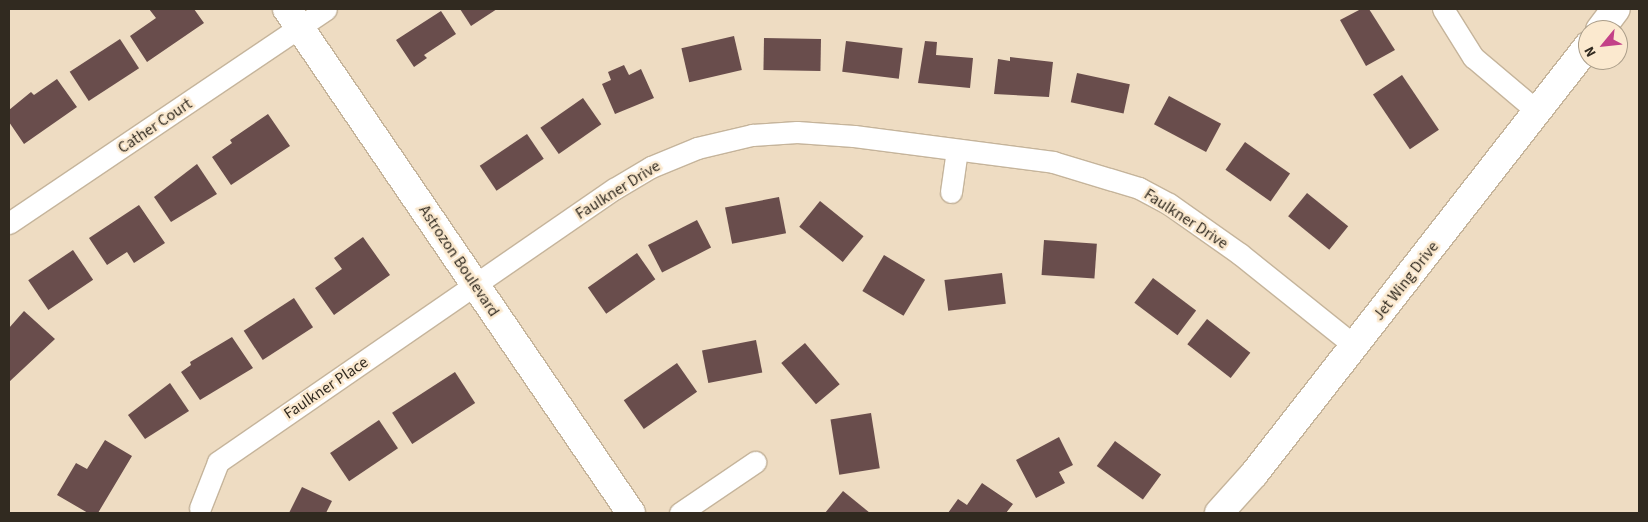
<!DOCTYPE html>
<html>
<head>
<meta charset="utf-8">
<style>
  body { margin:0 }
  #map { position:relative; width:1648px; height:522px; overflow:hidden; background:#eedcc2; font-family:"Source Sans 3",sans-serif }
  div>[style] { position:absolute }
  .building>* { inset:0; background:#694d4c; transform-origin:0 0 }
  .roads { filter:drop-shadow(1px 0 #c5b49b) drop-shadow(-1px 0 #c5b49b) drop-shadow(0 1px #c5b49b) drop-shadow(0 -1px #c5b49b) }
  .minor>* { height:21px; margin:-10.5px; padding:0 10.5px; transform-origin:10.5px; border-radius:10.5px; background:#fff }
  .secondary>* { height:28px; margin:-14px; padding:0 14px; transform-origin:14px; border-radius:14px; background:#fff }
  span { translate:-50% -50%; white-space:nowrap; text-align:center; line-height:1.15; -webkit-text-stroke:5px #fbe9cf; paint-order:stroke }
  .street-label { font-size:16px; color:#312a20 }
  .frame { position:absolute; inset:0; border:10px solid #312a20; pointer-events:none }
  .north { position:absolute; left:1578px; top:20px; width:50px; height:50px; box-sizing:border-box; background:#fbe9cf; border:1px solid #aa9d89; border-radius:50%; rotate:242deg; font-size:14px; font-weight:700; line-height:20px; text-align:center; color:#312a20 }
  .north::after { content:''; display:block; margin:auto; width:18px; height:22px; background:#c34188; clip-path:polygon(50% 0,100% 100%,50% 72%,0 100%) }
</style>
</head>
<body>
<div id="map">
  <div class="building">
    <i style="clip-path:polygon(149px 9px,194px 9px,204px 23px,147px 62px,130px 36px,156px 18px)"></i>
    <i style="clip-path:polygon(460px 9px,497px 9px,471px 26px)"></i>
    <i style="clip-path:polygon(1361px 9px,1369px 9px,1395px 50px,1366px 66px,1340px 20px)"></i>
    <i style="clip-path:polygon(441px 11px,456px 34px,424px 55px,427px 58px,414px 67px,396px 40px)"></i>
    <i style="left:734px;top:36px;width:35px;height:54px;rotate:77deg"></i>
    <i style="left:764px;top:38px;width:57px;height:32px;rotate:1deg"></i>
    <i style="left:120px;top:39px;width:35px;height:60px;rotate:57deg"></i>
    <i style="left:846px;top:41px;width:57px;height:31px;rotate:7deg"></i>
    <i style="clip-path:polygon(925px 41px,937px 42px,936px 55px,973px 58px,970px 88px,918px 83px)"></i>
    <i style="clip-path:polygon(1010px 57px,1053px 62px,1049px 97px,994px 94px,998px 59px,1010px 61px)"></i>
    <i style="clip-path:polygon(624px 65px,629px 75px,641px 69px,654px 98px,615px 114px,602px 84px,611px 80px,608px 72px)"></i>
    <i style="left:1077px;top:73px;width:54px;height:30px;rotate:12deg"></i>
    <i style="left:1402px;top:75px;width:66px;height:35px;rotate:56deg"></i>
    <i style="clip-path:polygon(57px 79px,77px 107px,24px 144px,9px 122px,9px 110px,31px 92px,34px 95px)"></i>
    <i style="left:1169px;top:96px;width:59px;height:32px;rotate:28deg"></i>
    <i style="left:583px;top:98px;width:32px;height:52px;rotate:55deg"></i>
    <i style="clip-path:polygon(268px 114px,290px 146px,231px 185px,212px 157px,232px 143px,230px 140px)"></i>
    <i style="left:527px;top:134px;width:30px;height:57px;rotate:56deg"></i>
    <i style="left:1245px;top:142px;width:55px;height:34px;rotate:35deg"></i>
    <i style="clip-path:polygon(197px 164px,217px 194px,171px 222px,154px 197px)"></i>
    <i style="left:1307px;top:193px;width:53px;height:30px;rotate:39deg"></i>
    <i style="left:779px;top:197px;width:37px;height:55px;rotate:79deg"></i>
    <i style="left:820px;top:201px;width:56px;height:33px;rotate:39deg"></i>
    <i style="clip-path:polygon(139px 205px,165px 243px,134px 263px,127px 252px,107px 265px,89px 238px)"></i>
    <i style="left:697px;top:220px;width:31px;height:55px;rotate:63deg"></i>
    <i style="clip-path:polygon(363px 237px,390px 275px,334px 315px,315px 288px,342px 269px,334px 258px)"></i>
    <i style="left:1044px;top:240px;width:53px;height:35px;rotate:4deg"></i>
    <i style="left:73px;top:250px;width:36px;height:54px;rotate:56deg"></i>
    <i style="left:637px;top:253px;width:32px;height:60px;rotate:55deg"></i>
    <i style="left:884px;top:255px;width:48px;height:42px;rotate:31deg"></i>
    <i style="left:1002px;top:273px;width:31px;height:58px;rotate:83deg"></i>
    <i style="left:1153px;top:278px;width:54px;height:31px;rotate:37deg"></i>
    <i style="left:294px;top:298px;width:35px;height:60px;rotate:57deg"></i>
    <i style="clip-path:polygon(24px 311px,55px 339px,9px 382px,9px 328px)"></i>
    <i style="left:1207px;top:319px;width:55px;height:32px;rotate:38deg"></i>
    <i style="clip-path:polygon(232px 337px,253px 368px,200px 400px,181px 372px,191px 365px,190px 362px)"></i>
    <i style="left:756px;top:340px;width:33px;height:55px;rotate:79deg"></i>
    <i style="left:805px;top:343px;width:54px;height:31px;rotate:50deg"></i>
    <i style="left:677px;top:363px;width:35px;height:65px;rotate:55deg"></i>
    <i style="left:455px;top:372px;width:37px;height:75px;rotate:57deg"></i>
    <i style="clip-path:polygon(170px 383px,189px 411px,145px 439px,128px 415px)"></i>
    <i style="left:871px;top:413px;width:56px;height:41px;rotate:81deg"></i>
    <i style="left:379px;top:420px;width:34px;height:59px;rotate:56deg"></i>
    <i style="clip-path:polygon(1059px 437px,1073px 465px,1059px 472px,1065px 483px,1036px 498px,1016px 460px)"></i>
    <i style="clip-path:polygon(105px 440px,132px 456px,98px 513px,88px 513px,57px 495px,76px 463px,87px 469px)"></i>
    <i style="left:1115px;top:441px;width:57px;height:31px;rotate:36deg"></i>
    <i style="clip-path:polygon(982px 483px,1013px 504px,1006px 513px,948px 513px,958px 499px,967px 505px)"></i>
    <i style="clip-path:polygon(302px 487px,332px 501px,326px 513px,289px 513px)"></i>
    <i style="clip-path:polygon(843px 491px,870px 513px,825px 513px)"></i>
  </div>
  <div class="roads">
    <div class="minor">
      <i style="left:1443px;top:9px;width:57px;rotate:58deg"></i>
      <i style="left:1473px;top:57px;width:85px;rotate:40.2deg"></i>
      <i style="left:951px;top:192px;width:42px;rotate:-81.9deg"></i>
      <i style="left:9px;top:223px;width:382px;rotate:-34deg"></i>
      <i style="left:200px;top:508px;width:49px;rotate:-68.6deg"></i>
      <i style="left:218px;top:462px;width:481px;rotate:-34.6deg"></i>
      <i style="left:614px;top:189px;width:43px;rotate:-30.7deg"></i>
      <i style="left:651px;top:167px;width:50px;rotate:-22.4deg"></i>
      <i style="left:697px;top:148px;width:57px;rotate:-13.3deg"></i>
      <i style="left:752px;top:135px;width:45px;rotate:-3.8deg"></i>
      <i style="left:797px;top:132px;width:57px;rotate:4deg"></i>
      <i style="left:854px;top:136px;width:201px;rotate:7.4deg"></i>
      <i style="left:1053px;top:162px;width:90px;rotate:16.8deg"></i>
      <i style="left:1139px;top:188px;width:34px;rotate:28deg"></i>
      <i style="left:1169px;top:204px;width:87px;rotate:35.2deg"></i>
      <i style="left:1240px;top:254px;width:147px;rotate:38.7deg"></i>
      <i style="left:680px;top:513px;width:91px;rotate:-34.2deg"></i>
    </div>
    <div class="secondary">
      <i style="left:287px;top:9px;width:610px;rotate:55.68deg"></i>
      <i style="left:1600px;top:30px;width:26px;rotate:-53deg"></i>
      <i style="left:1219px;top:513px;width:52px;rotate:-48.1deg"></i>
      <i style="left:1254px;top:474px;width:543px;rotate:-52.03deg"></i>
    </div>
  </div>
  <div class="street-label">
    <span style="left:155px;top:126px;rotate:-34deg">Cather Court</span>
    <span style="left:618px;top:190px;rotate:-32deg">Faulkner Drive</span>
    <span style="left:1186px;top:219px;rotate:33deg">Faulkner Drive</span>
    <span style="left:459px;top:261px;rotate:56deg">Astrozon Boulevard</span>
    <span style="left:1406px;top:281px;rotate:-52deg">Jet Wing Drive</span>
    <span style="left:326px;top:388px;rotate:-34deg">Faulkner Place</span>
  </div>
  <div class="frame"></div>
  <div class="north">N</div>
</div>
</body>
</html>
